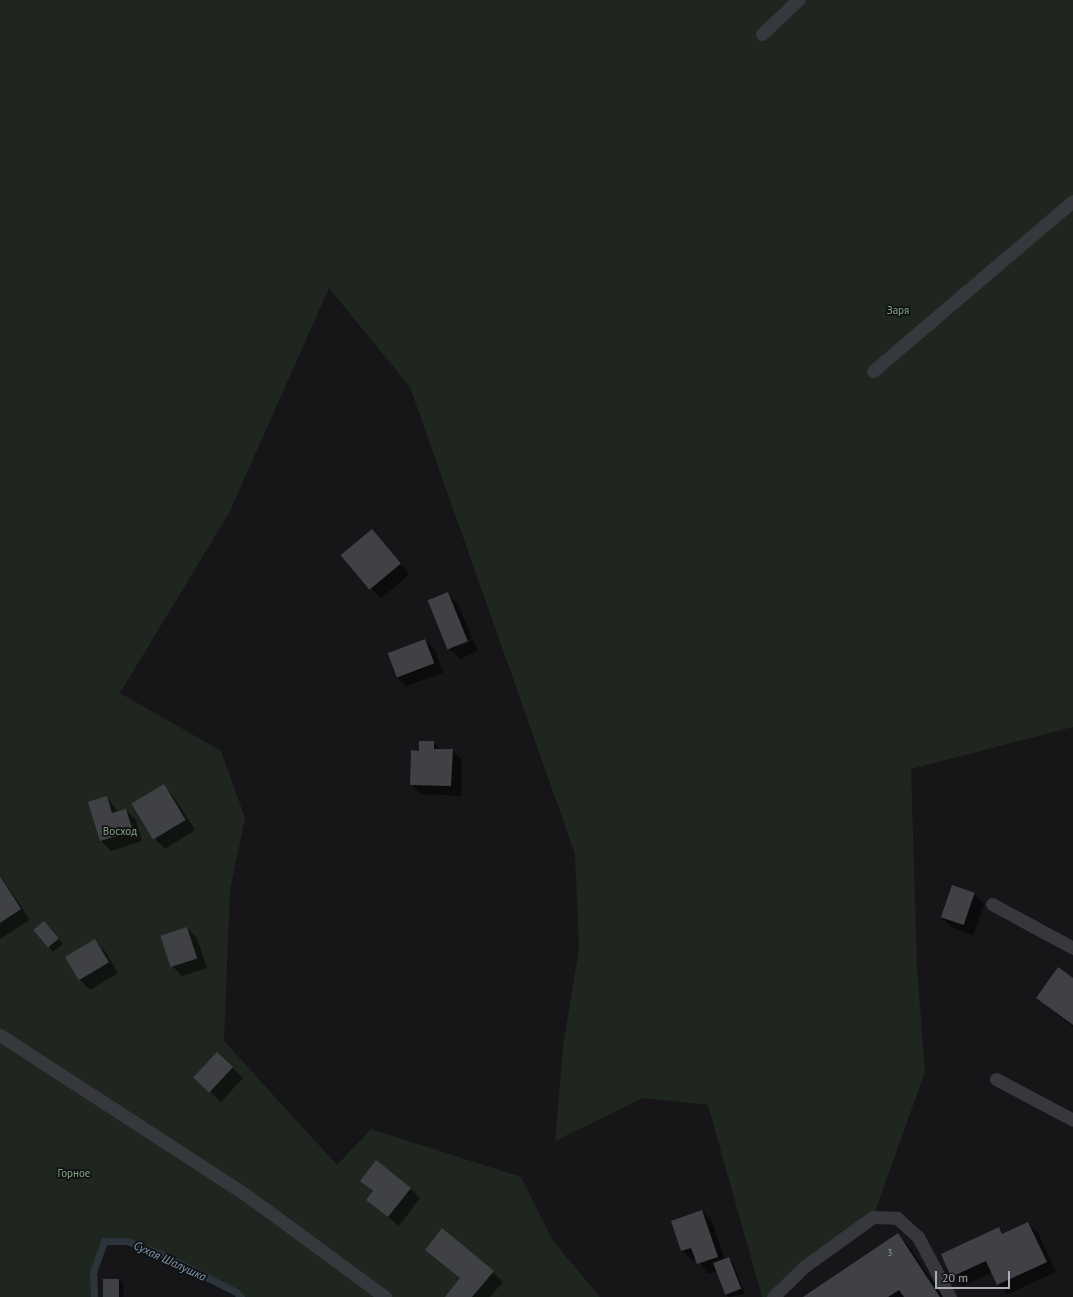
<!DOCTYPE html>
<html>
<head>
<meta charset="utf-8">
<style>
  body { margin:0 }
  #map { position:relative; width:1073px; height:1297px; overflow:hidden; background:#161618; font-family:"PT Sans",sans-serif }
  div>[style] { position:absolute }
  .green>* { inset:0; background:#1e261f }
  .shadow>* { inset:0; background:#0007; transform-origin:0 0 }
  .stream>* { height:7px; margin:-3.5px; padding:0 3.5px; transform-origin:3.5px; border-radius:3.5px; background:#2c353c }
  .building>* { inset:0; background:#404145; transform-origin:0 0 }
  .lane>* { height:13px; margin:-6.5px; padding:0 6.5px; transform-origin:6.5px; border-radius:6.5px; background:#37383d }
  span { translate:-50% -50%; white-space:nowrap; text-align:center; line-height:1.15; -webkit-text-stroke:3.5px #111113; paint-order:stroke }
  .number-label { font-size:9px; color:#8e929b }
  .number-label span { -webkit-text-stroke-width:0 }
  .park-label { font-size:11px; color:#7fa381 }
  .water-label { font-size:12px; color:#7f9bb3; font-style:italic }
  .scale { position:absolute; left:935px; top:1271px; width:75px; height:18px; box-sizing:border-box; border:2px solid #a8adb8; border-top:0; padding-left:5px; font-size:12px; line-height:14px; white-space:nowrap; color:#a8adb8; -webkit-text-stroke:3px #111113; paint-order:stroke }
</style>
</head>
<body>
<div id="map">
  <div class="green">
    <i style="clip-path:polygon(0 0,1073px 0,1073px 727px,911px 769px,917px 968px,925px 1072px,873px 1217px,773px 1297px,762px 1297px,708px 1105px,643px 1098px,555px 1141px,563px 1047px,579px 949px,575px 854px,410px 387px,329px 288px,229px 513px,120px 693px,221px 751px,245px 818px,230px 890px,224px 1041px,337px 1165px,371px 1129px,521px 1177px,553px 1241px,600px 1297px,241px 1297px,236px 1292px,161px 1254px,127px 1241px,104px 1241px,93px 1272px,94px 1297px,0 1297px)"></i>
  </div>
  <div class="shadow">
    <i style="left:372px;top:531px;width:57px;height:38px;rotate:49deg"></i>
    <i style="clip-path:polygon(448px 594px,458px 604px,472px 638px,453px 649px,473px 640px,478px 651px,460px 659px,450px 649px)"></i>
    <i style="clip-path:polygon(425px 640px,435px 650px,443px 673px,406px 686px,396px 676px)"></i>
    <i style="clip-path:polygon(433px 742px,441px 750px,452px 750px,462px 760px,461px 796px,421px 794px,411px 784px,420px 752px)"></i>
    <i style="clip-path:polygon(163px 786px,173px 796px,195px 830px,165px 849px,155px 839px)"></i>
    <i style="clip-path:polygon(107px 797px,118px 812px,126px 810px,136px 820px,142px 841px,111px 851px,101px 841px)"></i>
    <i style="clip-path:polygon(0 875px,30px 920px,0 939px)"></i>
    <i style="clip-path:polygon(974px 894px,984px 904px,973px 936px,951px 927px,941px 917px)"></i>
    <i style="clip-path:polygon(49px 927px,63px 944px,53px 952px,49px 947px)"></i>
    <i style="clip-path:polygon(187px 928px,197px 938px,207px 968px,182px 976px,172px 966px)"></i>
    <i style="clip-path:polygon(95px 941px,105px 951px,118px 973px,90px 990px,80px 980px,66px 958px)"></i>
    <i style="clip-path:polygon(1073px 979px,1073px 1027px,1037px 998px)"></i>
    <i style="clip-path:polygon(218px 1054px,243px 1078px,221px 1102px,206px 1088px)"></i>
    <i style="clip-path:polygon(361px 1180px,410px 1188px,420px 1198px,399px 1226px,367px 1200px,373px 1192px)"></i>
    <i style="clip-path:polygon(702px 1211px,712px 1221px,725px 1260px,729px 1258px,733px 1263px,745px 1294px,728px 1297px,716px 1271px,708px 1274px,697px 1259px,692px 1260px,682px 1250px)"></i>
    <i style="clip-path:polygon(1028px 1223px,1038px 1233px,1056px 1272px,1008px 1294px,998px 1284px,993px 1272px,962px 1286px,952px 1276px,998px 1228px,1004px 1234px)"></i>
    <i style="clip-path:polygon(898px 1235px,908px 1245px,943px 1297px,805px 1297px)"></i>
    <i style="clip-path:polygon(426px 1250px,493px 1272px,503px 1282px,490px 1297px,446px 1297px,461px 1279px)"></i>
    <i style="clip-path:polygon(119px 1280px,124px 1285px,123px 1297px,103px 1297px)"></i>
  </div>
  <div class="stream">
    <i style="left:94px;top:1297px;width:25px;rotate:-92deg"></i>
    <i style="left:93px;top:1272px;width:33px;rotate:-70deg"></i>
    <i style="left:104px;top:1241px;width:23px"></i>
    <i style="left:127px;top:1241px;width:36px;rotate:21deg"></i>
    <i style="left:161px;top:1254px;width:84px;rotate:26.9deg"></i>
    <i style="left:236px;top:1292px;width:7px;rotate:45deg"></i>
  </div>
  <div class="building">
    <i style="left:372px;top:529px;width:45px;height:41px;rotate:50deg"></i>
    <i style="left:448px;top:592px;width:53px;height:22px;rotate:68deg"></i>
    <i style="left:425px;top:639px;width:26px;height:40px;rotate:69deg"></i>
    <i style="clip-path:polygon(419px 741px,434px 741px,434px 749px,453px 749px,451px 786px,410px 785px,411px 750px,419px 751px)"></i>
    <i style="left:164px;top:784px;width:42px;height:38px;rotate:59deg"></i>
    <i style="clip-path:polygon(107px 796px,112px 813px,126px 809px,133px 831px,100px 841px,88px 802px)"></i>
    <i style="clip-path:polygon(0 876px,21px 909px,0 923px)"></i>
    <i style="left:952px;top:885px;width:24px;height:34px;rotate:19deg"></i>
    <i style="left:44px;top:921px;width:23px;height:14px;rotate:50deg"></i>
    <i style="left:187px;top:927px;width:33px;height:28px;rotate:72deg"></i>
    <i style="left:95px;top:939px;width:27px;height:35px;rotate:59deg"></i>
    <i style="clip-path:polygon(1058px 967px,1073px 978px,1073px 1025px,1036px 998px)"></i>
    <i style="left:217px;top:1052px;width:22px;height:35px;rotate:43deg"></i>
    <i style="clip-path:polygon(376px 1160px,411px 1188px,388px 1217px,366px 1200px,373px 1191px,360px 1181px)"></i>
    <i style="clip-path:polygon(702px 1210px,718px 1257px,697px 1264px,691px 1248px,681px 1251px,671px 1221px)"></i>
    <i style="clip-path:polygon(1028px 1222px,1047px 1262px,997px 1285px,986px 1261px,951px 1277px,941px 1254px,999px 1227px,1002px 1234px)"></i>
    <i style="clip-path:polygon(442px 1228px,494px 1271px,472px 1297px,445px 1297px,460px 1278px,425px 1250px)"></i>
    <i style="clip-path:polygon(898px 1233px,940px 1297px,904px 1297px,899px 1290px,888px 1297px,803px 1297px)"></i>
    <i style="left:729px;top:1257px;width:34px;height:17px;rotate:69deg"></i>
    <i style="left:103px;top:1279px;width:16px;height:18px"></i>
  </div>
  <div class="lane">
    <i style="left:762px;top:34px;width:50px;rotate:-43.4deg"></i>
    <i style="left:873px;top:371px;width:262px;rotate:-40.4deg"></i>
    <i style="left:992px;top:904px;width:92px;rotate:28.5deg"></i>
    <i style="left:0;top:1035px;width:297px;rotate:33deg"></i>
    <i style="left:249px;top:1197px;width:169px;rotate:36.3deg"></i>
    <i style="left:996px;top:1079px;width:87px;rotate:28deg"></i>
    <i style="left:773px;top:1297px;width:45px;rotate:-44.1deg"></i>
    <i style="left:805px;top:1266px;width:84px;rotate:-35.8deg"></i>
    <i style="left:873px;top:1217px;width:24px;rotate:2deg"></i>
    <i style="left:897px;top:1218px;width:28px;rotate:42deg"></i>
    <i style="left:918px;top:1237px;width:68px;rotate:61.9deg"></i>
  </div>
  <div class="number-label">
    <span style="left:890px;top:1253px">3</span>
  </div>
  <div class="park-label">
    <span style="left:898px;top:310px">Заря</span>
    <span style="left:120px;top:831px">Восход</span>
    <span style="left:74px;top:1173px">Горное</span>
  </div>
  <div class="water-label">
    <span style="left:170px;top:1261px;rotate:25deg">Сухая Шалушка</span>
  </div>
  <div class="scale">20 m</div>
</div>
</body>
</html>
